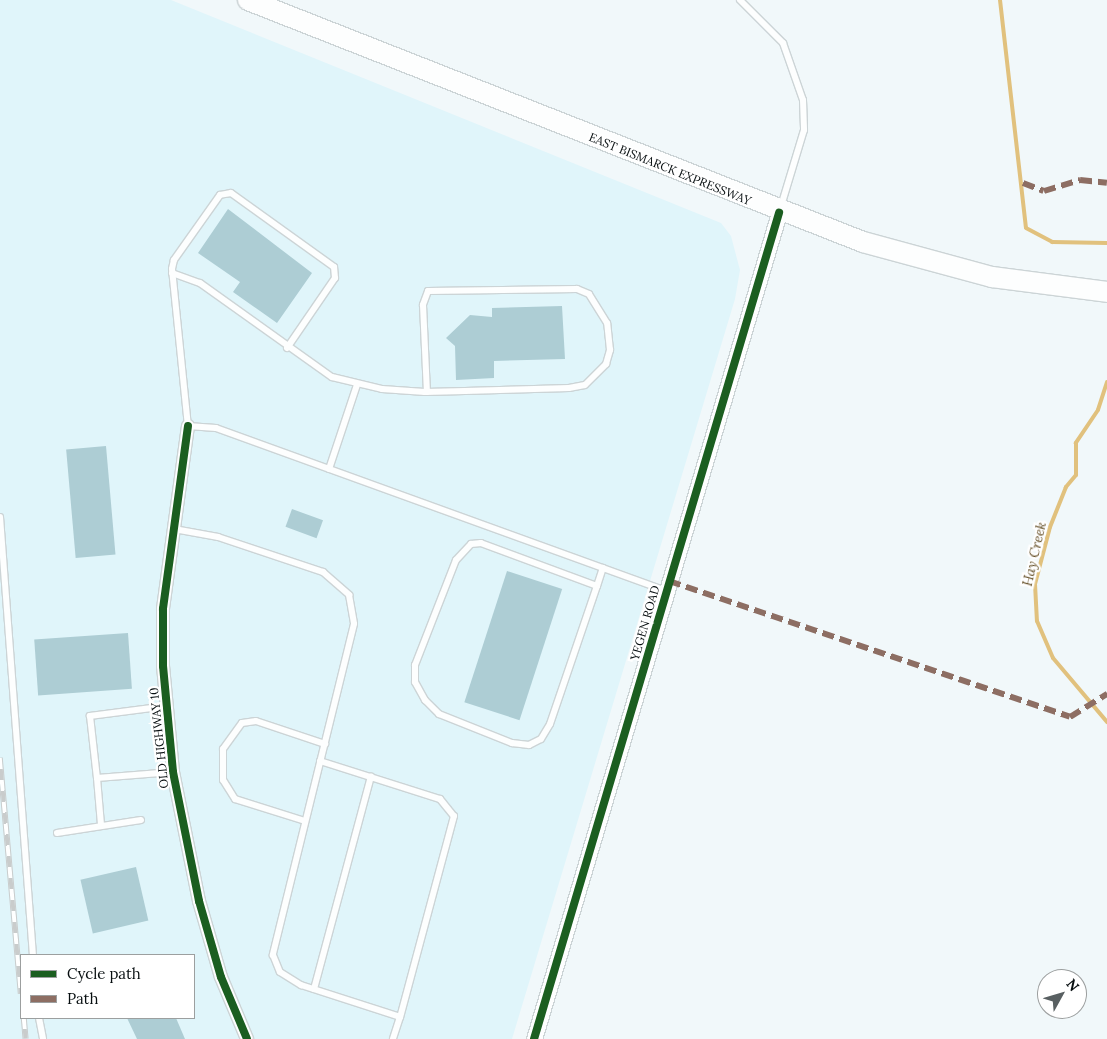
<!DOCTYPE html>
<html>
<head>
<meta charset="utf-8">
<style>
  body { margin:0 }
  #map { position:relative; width:1107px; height:1039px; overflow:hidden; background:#f1f8fa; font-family:Lora,serif }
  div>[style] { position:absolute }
  .built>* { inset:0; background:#e0f5fa }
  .stream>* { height:4px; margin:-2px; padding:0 2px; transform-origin:2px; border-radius:2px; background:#e1c17d }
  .building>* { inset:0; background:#adcdd4; transform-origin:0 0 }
  .roads { filter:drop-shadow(1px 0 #ccd4d6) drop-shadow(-1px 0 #ccd4d6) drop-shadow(0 1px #ccd4d6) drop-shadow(0 -1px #ccd4d6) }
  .service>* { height:6px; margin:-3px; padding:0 3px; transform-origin:3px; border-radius:3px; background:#fdfefe }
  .minor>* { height:12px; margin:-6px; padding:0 6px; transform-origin:6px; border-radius:6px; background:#fdfefe }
  .tertiary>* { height:15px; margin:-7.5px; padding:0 7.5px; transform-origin:7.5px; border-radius:7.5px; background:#fdfefe }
  .primary>* { height:20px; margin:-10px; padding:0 10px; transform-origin:10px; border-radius:10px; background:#fdfefe }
  .rail>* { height:5.5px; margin-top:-2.75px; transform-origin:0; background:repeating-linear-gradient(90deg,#fff 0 11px,#c9cccc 0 22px); box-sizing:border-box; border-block:1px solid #c9cccc }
  .quiet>* { height:6px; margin-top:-3px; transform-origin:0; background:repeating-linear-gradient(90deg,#8d6e63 0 12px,transparent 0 18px) }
  .cycleway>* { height:8px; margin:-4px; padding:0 4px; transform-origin:4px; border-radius:4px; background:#1b5e20 }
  span { translate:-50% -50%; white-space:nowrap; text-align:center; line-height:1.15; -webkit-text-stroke:4.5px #fff; paint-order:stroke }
  .street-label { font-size:12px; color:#070e10 }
  .water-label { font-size:14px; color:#665129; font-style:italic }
  .legend { position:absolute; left:20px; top:954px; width:175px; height:65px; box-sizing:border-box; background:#fff; border:1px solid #9c9f9f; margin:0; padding:6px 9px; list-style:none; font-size:15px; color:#070e10 }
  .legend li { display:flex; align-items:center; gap:10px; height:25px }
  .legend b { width:25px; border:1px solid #9c9f9f }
  .north { position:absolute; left:1037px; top:969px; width:50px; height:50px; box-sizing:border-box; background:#fff; border:1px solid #9c9f9f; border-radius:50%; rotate:51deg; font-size:14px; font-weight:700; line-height:20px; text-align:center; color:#070e10 }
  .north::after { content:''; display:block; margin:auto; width:18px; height:22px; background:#596062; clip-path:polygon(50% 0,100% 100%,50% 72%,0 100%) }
</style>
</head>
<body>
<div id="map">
  <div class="built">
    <i style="clip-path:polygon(evenodd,0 0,171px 0,721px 223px,731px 236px,740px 270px,735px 299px,512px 1039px,0 1039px,0 0,21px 955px,194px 955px,194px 1018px,21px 1018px,21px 955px)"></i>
  </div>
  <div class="stream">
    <i style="left:1000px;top:0;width:229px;rotate:83.5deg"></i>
    <i style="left:1026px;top:228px;width:30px;rotate:28deg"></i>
    <i style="left:1052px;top:242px;width:55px;rotate:1deg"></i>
    <i style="left:1107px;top:382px;width:29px;rotate:108deg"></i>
    <i style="left:1098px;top:410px;width:40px;rotate:124deg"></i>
    <i style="left:1076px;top:443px;width:32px;rotate:90deg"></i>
    <i style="left:1076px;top:475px;width:16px;rotate:130deg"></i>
    <i style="left:1066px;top:487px;width:43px;rotate:111.8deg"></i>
    <i style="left:1050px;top:527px;width:59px;rotate:104.7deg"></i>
    <i style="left:1035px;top:584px;width:37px;rotate:87deg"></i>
    <i style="left:1037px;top:621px;width:40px;rotate:66.6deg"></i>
    <i style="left:1053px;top:658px;width:84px;rotate:49.8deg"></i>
  </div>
  <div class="building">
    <i style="clip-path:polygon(228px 209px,312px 273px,277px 323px,233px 292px,240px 282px,198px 253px)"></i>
    <i style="clip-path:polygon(562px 306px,565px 359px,494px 361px,494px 378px,456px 380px,455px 346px,446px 338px,470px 315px,492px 317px,492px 308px)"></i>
    <i style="left:106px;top:446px;width:109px;height:40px;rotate:85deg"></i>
    <i style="left:292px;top:509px;width:33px;height:19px;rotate:20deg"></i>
    <i style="left:507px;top:571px;width:58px;height:138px;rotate:18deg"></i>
    <i style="left:128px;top:633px;width:56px;height:94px;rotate:86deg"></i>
    <i style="left:136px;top:867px;width:55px;height:57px;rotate:77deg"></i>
    <i style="clip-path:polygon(127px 1018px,176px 1018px,185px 1039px,137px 1039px)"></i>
  </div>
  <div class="roads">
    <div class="service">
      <i style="left:740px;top:0;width:61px;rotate:45deg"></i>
      <i style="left:783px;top:43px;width:60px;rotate:70.7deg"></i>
      <i style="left:803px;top:100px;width:30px;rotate:88deg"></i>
      <i style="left:804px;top:130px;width:79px;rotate:106.8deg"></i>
      <i style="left:172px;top:273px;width:30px;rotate:20deg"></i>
      <i style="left:200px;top:283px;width:162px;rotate:35.5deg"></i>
      <i style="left:332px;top:377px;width:51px;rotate:13.5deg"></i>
      <i style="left:382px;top:389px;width:43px;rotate:4deg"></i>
      <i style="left:425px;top:392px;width:40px;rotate:-1.4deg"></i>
      <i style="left:465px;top:391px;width:104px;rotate:-1.7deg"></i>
      <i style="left:569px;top:388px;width:16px;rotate:-11deg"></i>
      <i style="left:585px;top:385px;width:30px;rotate:-45deg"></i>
      <i style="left:606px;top:364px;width:15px;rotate:-74deg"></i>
      <i style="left:610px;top:350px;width:27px;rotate:-96deg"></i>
      <i style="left:607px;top:323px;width:34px;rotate:-122deg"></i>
      <i style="left:589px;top:294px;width:13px;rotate:-157deg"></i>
      <i style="left:577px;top:289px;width:149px;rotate:179.2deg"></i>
      <i style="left:428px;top:291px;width:15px;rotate:110deg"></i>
      <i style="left:423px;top:305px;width:87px;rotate:87.4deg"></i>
      <i style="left:287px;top:348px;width:85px;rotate:-55.6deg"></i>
      <i style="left:335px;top:278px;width:11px;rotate:-95deg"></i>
      <i style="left:334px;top:267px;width:127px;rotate:-144.3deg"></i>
      <i style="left:231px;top:193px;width:11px;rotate:170deg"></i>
      <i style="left:220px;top:195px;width:80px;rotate:125.3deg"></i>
      <i style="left:174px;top:260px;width:9px;rotate:103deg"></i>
      <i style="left:172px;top:269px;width:158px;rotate:84.2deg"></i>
      <i style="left:188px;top:426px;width:28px;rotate:4deg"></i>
      <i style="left:216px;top:428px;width:479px;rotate:19.9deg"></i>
      <i style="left:329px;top:469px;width:89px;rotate:-71.6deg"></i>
      <i style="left:0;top:517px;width:439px;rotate:85.7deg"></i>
      <i style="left:174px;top:529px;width:45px;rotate:10.3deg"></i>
      <i style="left:218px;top:537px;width:111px;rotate:18.4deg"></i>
      <i style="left:323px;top:572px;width:35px;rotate:41deg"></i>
      <i style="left:349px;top:595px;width:29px;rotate:80deg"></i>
      <i style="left:354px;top:624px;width:341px;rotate:103.8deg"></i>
      <i style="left:273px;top:955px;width:18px;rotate:68deg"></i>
      <i style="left:280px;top:972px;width:25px;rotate:32deg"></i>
      <i style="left:301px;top:985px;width:104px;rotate:17.9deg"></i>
      <i style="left:400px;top:1017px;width:23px;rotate:108deg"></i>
      <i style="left:597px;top:586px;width:124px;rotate:-159.7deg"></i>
      <i style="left:481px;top:543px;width:10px;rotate:174deg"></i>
      <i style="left:471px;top:544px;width:22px;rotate:133deg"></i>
      <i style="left:456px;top:560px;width:113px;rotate:111.3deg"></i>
      <i style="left:415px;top:665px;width:17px;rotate:90deg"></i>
      <i style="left:415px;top:682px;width:21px;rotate:61deg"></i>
      <i style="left:425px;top:700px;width:20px;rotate:45deg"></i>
      <i style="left:439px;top:714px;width:79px;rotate:21.7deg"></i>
      <i style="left:512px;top:743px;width:17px;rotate:7deg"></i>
      <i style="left:529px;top:745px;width:13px;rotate:-27deg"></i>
      <i style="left:541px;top:739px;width:17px;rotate:-59deg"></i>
      <i style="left:550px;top:724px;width:146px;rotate:-71.2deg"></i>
      <i style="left:597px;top:586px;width:19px;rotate:-72deg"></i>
      <i style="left:167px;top:706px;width:78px;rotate:172.6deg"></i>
      <i style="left:90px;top:716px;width:62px;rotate:83.6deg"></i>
      <i style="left:97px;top:778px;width:76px;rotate:-4.5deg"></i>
      <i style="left:320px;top:761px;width:126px;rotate:17.6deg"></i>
      <i style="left:440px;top:799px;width:22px;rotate:51deg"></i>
      <i style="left:454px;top:816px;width:208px;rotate:105deg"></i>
      <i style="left:97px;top:778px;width:47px;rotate:85.1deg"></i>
      <i style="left:305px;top:821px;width:73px;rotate:-162.6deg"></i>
      <i style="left:235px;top:799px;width:22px;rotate:-122deg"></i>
      <i style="left:223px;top:780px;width:31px;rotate:-90deg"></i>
      <i style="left:223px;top:749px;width:32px;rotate:-54deg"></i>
      <i style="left:242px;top:723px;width:14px;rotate:-8deg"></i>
      <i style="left:256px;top:721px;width:73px;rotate:18.4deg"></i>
      <i style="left:57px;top:833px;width:85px;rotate:-8.8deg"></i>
      <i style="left:314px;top:989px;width:220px;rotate:-75deg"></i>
      <i style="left:39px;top:1018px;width:21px;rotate:79deg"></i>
    </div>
    <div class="minor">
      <i style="left:188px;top:426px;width:185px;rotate:97.8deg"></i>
      <i style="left:163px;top:609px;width:57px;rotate:90deg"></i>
      <i style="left:163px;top:666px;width:106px;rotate:84.6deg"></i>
      <i style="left:173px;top:772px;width:132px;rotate:78.6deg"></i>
      <i style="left:199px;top:901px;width:79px;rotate:73.9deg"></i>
      <i style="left:221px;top:977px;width:67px;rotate:67.2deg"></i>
    </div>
    <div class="tertiary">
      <i style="left:534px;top:1039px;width:862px;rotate:-73.48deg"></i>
    </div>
    <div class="primary">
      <i style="left:248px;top:0;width:661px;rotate:21.48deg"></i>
      <i style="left:863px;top:242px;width:134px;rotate:15.2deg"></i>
      <i style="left:992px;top:277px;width:116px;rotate:7.4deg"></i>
    </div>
  </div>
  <div class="rail">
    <i style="left:0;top:758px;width:237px;rotate:84.9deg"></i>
    <i style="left:24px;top:1018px;width:21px;rotate:85deg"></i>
  </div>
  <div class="quiet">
    <i style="left:1023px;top:183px;width:22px;rotate:21deg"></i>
    <i style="left:1044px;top:191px;width:38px;rotate:-17deg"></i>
    <i style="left:1080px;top:180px;width:27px;rotate:6deg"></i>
    <i style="left:669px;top:581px;width:423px;rotate:18.7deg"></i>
    <i style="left:1070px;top:717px;width:44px;rotate:-31.9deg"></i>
  </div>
  <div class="cycleway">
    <i style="left:188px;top:426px;width:185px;rotate:97.8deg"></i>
    <i style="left:163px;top:609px;width:57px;rotate:90deg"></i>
    <i style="left:163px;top:666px;width:106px;rotate:84.6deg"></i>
    <i style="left:173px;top:772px;width:132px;rotate:78.6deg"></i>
    <i style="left:199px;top:901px;width:79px;rotate:73.9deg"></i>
    <i style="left:221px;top:977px;width:67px;rotate:67.2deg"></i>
    <i style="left:534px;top:1039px;width:862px;rotate:-73.48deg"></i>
  </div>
  <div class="street-label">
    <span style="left:670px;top:169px;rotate:22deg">EAST BISMARCK EXPRESSWAY</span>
    <span style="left:645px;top:623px;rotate:-74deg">YEGEN ROAD</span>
    <span style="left:159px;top:738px;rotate:-96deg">OLD HIGHWAY 10</span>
  </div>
  <div class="water-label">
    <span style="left:1034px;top:554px;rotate:-77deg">Hay Creek</span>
  </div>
  <ul class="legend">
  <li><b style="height:6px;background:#1b5e20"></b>Cycle path</li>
  <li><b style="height:6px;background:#8d6e63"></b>Path</li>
  </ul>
  <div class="north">N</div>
</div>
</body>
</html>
